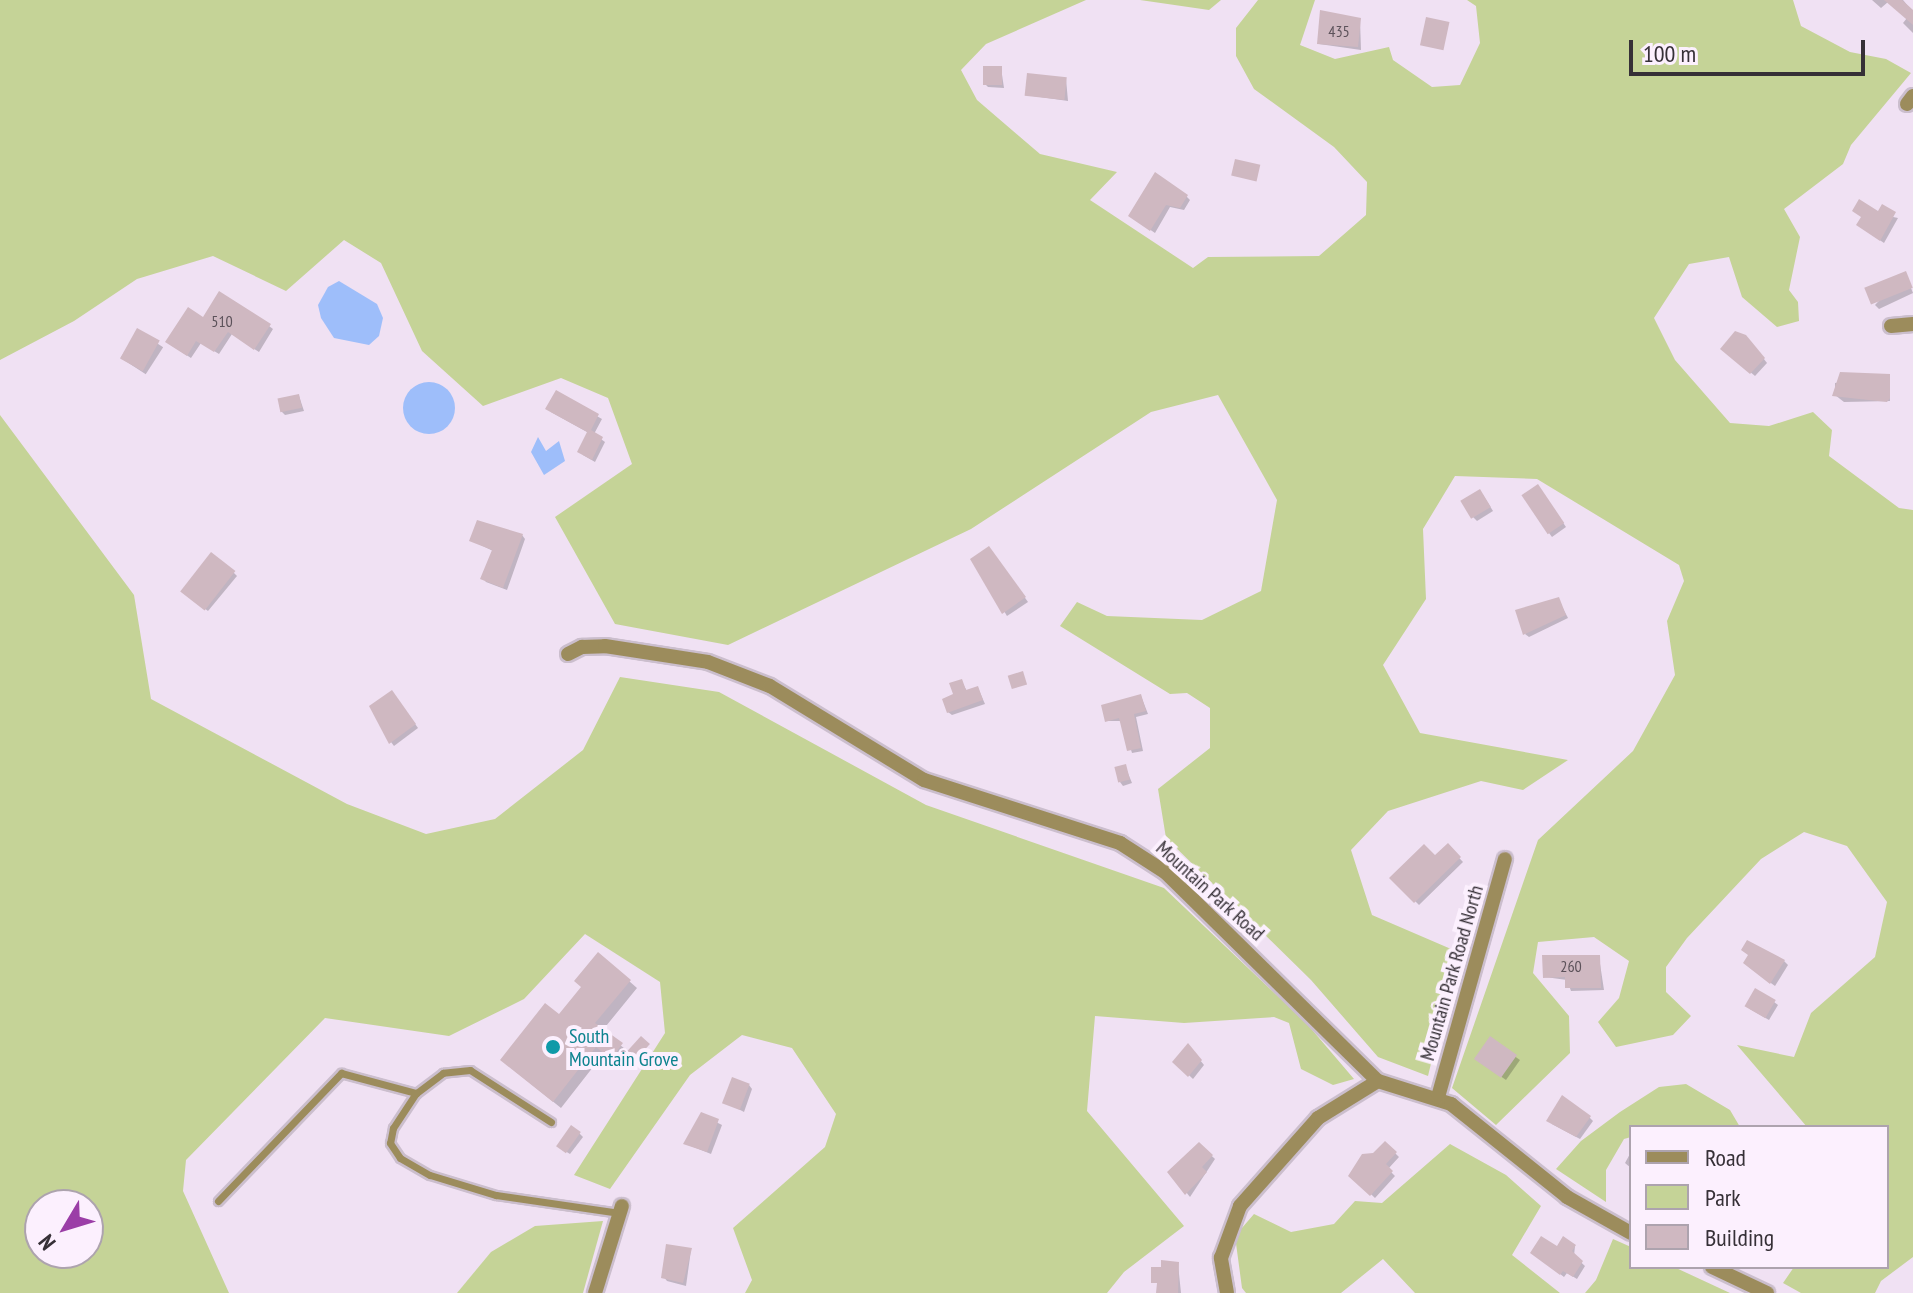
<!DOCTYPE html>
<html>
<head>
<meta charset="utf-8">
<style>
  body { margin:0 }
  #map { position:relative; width:1913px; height:1293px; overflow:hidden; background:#f0e1f3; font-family:"PT Sans Narrow",sans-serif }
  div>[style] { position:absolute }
  .green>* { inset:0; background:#c5d397 }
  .water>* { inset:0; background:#9ebefa }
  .round { border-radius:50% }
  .shadow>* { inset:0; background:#0003; transform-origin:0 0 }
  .building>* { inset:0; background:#cfb8c1; transform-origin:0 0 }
  .roads { filter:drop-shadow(2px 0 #cbbecd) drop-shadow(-2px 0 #cbbecd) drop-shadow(0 2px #cbbecd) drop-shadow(0 -2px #cbbecd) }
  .service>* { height:7px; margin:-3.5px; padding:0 3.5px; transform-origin:3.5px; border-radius:3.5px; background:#9c8c5c }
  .minor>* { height:14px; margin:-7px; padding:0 7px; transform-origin:7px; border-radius:7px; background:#9c8c5c }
  .dots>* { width:22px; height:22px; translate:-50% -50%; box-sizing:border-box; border:4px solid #fcf0fe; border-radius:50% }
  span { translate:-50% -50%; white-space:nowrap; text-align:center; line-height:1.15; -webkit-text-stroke:8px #fcf0fe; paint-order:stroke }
  .number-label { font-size:16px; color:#5c525a }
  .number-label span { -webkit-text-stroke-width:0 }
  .street-label { font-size:20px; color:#363037 }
  .culture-label { font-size:20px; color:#0d838f }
  .left { translate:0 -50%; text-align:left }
  .legend { position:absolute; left:1629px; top:1125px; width:260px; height:144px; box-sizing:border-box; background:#fcf0fe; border:2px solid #ada3ae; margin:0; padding:10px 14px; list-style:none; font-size:24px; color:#363037 }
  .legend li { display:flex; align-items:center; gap:16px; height:40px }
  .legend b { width:40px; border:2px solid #ada3ae }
  .north { position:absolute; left:24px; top:1189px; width:80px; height:80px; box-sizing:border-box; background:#fcf0fe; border:2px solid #ada3ae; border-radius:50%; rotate:232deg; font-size:22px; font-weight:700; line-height:32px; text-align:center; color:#363037 }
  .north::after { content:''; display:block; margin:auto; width:28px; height:36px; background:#9b3ea7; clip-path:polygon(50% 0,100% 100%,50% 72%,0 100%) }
  .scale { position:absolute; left:1629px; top:40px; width:236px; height:36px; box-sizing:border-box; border:4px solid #363037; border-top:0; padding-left:10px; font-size:24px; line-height:28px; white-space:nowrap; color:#363037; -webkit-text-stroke:6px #fcf0fe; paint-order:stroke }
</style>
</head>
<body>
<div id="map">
  <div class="green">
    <i style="clip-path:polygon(0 0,1086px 0,986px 44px,961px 70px,977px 100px,1040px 154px,1117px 172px,1090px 200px,1193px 268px,1208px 257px,1319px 256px,1366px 215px,1367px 182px,1334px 147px,1254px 89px,1236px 56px,1236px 28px,1258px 0,1315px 0,1300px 45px,1335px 59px,1389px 47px,1393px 60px,1432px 87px,1460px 85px,1480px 43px,1476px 6px,1467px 0,1793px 0,1801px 26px,1850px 52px,1886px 59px,1911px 73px,1851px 145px,1843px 164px,1784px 209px,1800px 237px,1789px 290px,1798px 302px,1799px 321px,1777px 327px,1742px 297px,1729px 257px,1689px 264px,1654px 318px,1675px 360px,1730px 423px,1769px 426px,1813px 412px,1832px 430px,1829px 456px,1899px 508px,1913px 510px,1913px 1257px,1881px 1281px,1875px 1293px,1801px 1293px,1783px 1283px,1794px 1267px,1887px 1267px,1887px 1127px,1807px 1127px,1737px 1045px,1794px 1057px,1811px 1013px,1875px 957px,1887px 902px,1847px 846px,1804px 832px,1761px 859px,1687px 938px,1666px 967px,1666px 992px,1691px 1016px,1673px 1035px,1616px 1047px,1598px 1022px,1619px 998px,1629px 961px,1594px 937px,1538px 942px,1533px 973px,1569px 1016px,1570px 1053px,1496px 1125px,1452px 1088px,1538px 840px,1633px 751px,1675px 675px,1667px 621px,1684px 581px,1679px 565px,1537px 479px,1455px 476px,1423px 529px,1426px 599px,1383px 665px,1420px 733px,1568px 760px,1523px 790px,1481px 781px,1388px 811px,1351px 850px,1372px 915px,1458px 952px,1428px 1076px,1378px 1057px,1311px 980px,1166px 838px,1158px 789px,1210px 748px,1210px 708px,1187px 693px,1170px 694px,1060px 626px,1077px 602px,1107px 616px,1202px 620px,1261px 591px,1277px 500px,1218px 395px,1151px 412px,971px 529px,728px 645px,615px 624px,555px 517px,632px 464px,608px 398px,561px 378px,483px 406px,422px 351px,381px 263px,344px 240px,286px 291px,213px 256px,137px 279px,74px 321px,0 360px)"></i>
    <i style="clip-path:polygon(1140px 0,1221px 0,1209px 10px)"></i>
    <i style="clip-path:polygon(evenodd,0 415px,134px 595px,151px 699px,347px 804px,426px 834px,495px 819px,583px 750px,620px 677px,719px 692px,926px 805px,1164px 888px,1308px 1025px,1354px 1079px,1333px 1085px,1301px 1069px,1289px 1023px,1274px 1017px,1184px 1023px,1095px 1016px,1087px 1111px,1184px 1226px,1124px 1272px,1107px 1293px,745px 1293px,752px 1280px,733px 1228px,825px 1147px,836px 1114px,792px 1048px,742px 1035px,690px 1075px,610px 1189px,574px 1175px,665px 1033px,660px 982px,585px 934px,524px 999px,449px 1036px,325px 1018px,186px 1160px,183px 1191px,229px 1293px,0 1293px,0 415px,40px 1205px,88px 1205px,88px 1253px,40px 1253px,40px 1205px)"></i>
    <i style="clip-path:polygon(1686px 1084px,1730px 1110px,1740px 1127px,1631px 1127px,1631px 1137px,1624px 1139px,1606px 1170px,1606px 1202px,1556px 1169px,1581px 1141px,1620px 1112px,1659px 1087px)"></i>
    <i style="clip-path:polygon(1450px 1144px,1506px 1175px,1541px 1206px,1512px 1255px,1560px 1293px,1415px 1293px,1383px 1259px,1341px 1293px,1246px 1293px,1242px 1288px,1235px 1236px,1254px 1214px,1291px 1232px,1334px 1224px,1355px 1201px,1382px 1203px)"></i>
    <i style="clip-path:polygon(603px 1221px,583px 1293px,457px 1293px,491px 1252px,535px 1226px)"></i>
    <i style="clip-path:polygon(1613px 1239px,1631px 1247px,1631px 1267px,1674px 1267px,1730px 1293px,1585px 1293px,1596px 1280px)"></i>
  </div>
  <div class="water">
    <i style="clip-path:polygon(339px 281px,377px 304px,383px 318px,379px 336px,369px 345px,334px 338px,321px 318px,318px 305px,328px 287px)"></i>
    <i class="round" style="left:403px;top:382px;width:52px;height:52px"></i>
    <i style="clip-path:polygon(538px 437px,546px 451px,559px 441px,565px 461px,544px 475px,531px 452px)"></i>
  </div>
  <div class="shadow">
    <i style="clip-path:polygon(1872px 0,1903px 0,1913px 12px,1913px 33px,1903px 23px,1907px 18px,1888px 2px,1881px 8px)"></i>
    <i style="clip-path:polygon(1360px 20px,1361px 50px,1319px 44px)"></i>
    <i style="clip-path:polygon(1001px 68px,1004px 88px,988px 87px,985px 84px)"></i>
    <i style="clip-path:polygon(1066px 79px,1068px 101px,1026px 95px)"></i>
    <i style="clip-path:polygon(1186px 196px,1190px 200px,1184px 210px,1170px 207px,1155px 233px,1130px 216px)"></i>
    <i style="clip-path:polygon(1879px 214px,1898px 218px,1884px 243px,1862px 228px,1863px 217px)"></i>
    <i style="clip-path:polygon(1905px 273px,1913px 293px,1879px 309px,1875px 305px)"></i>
    <i style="clip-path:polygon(203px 320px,269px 326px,273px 329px,259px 352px,232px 334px,219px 354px,201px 343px,191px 358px,171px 345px)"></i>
    <i style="left:138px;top:331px;width:30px;height:32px;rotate:33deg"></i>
    <i style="clip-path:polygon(1750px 341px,1767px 363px,1755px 376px,1723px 349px)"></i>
    <i style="clip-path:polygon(1889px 376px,1890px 401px,1844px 402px,1835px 395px,1835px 383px)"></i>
    <i style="clip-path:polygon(556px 393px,602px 419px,594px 434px,605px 442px,595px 462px,583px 455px,589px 433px,551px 412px)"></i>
    <i style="clip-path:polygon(299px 396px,304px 411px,285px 415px,281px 411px)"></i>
    <i style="clip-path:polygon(1541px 490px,1566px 527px,1552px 537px,1549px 533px)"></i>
    <i style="clip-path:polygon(1483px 495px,1493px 511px,1477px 521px,1473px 517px)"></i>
    <i style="clip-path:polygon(522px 535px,525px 539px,507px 590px,486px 582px,483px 578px,493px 551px,471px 540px)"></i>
    <i style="clip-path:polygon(992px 552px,1028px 602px,1007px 616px,973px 560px)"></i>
    <i style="clip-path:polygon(233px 572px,237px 576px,208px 611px,183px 592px)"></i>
    <i style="clip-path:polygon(1558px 599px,1568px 618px,1529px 637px,1525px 634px)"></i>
    <i style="clip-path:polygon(961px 681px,967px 691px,978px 688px,985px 704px,952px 715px,948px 712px)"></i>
    <i style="clip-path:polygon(395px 696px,418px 728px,394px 746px,391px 742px)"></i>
    <i style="clip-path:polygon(1141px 696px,1148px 714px,1136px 717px,1143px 751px,1132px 753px,1122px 721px,1107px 721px)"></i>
    <i style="clip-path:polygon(1125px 766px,1132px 783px,1123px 786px,1120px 782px)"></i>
    <i style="clip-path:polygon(1448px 846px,1463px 862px,1419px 905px,1392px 878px,1435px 858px)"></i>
    <i style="clip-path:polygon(1599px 957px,1604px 990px,1571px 991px,1567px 980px,1545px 977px)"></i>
    <i style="clip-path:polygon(1784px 961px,1788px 965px,1775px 986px,1749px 967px)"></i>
    <i style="clip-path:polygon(629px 981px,637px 988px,602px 1031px,629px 1052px,619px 1065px,604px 1053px,561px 1108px,510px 1067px,560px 1017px)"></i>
    <i style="clip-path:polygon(1774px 1002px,1778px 1005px,1769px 1020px,1750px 1009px)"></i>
    <i style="clip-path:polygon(1490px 1039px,1520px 1060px,1506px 1080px,1480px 1062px)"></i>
    <i style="clip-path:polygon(1191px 1049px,1204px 1065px,1193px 1079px,1175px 1062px)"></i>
    <i style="clip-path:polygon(749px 1085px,752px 1089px,744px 1112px,725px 1102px)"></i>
    <i style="clip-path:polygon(702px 1115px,722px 1125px,711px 1154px,686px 1144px)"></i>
    <i style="clip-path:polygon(1589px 1117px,1593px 1121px,1580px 1139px,1552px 1124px)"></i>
    <i style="clip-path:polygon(579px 1133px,583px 1137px,570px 1154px,562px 1149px)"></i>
    <i style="clip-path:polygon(1385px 1143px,1399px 1157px,1388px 1169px,1395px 1176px,1375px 1198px,1351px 1175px)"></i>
    <i style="clip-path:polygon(1199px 1144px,1215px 1159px,1190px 1197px,1170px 1172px)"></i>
    <i style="clip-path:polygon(1631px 1152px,1631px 1168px,1625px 1163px)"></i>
    <i style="clip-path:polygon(1575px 1246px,1574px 1256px,1585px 1266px,1577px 1279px,1567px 1273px,1564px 1277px,1537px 1256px)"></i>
    <i style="clip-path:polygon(691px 1250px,686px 1286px,667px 1281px,664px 1277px)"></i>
    <i style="clip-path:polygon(1178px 1264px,1181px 1293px,1159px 1293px,1154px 1269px)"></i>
  </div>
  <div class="building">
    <i style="clip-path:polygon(1884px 0,1902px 0,1913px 10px,1913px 25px)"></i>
    <i style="clip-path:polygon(1320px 10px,1361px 18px,1358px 47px,1317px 44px)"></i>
    <i style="left:1426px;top:17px;width:24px;height:29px;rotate:12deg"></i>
    <i style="left:983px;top:66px;width:19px;height:19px"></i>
    <i style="left:1027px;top:73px;width:40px;height:23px;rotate:6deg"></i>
    <i style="left:1235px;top:159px;width:26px;height:17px;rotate:13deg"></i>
    <i style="clip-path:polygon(1155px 172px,1188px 195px,1180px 208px,1166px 205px,1150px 231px,1128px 216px)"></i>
    <i style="clip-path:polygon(1859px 199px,1878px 211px,1882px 204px,1896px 212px,1880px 241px,1856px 225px,1861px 217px,1852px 211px)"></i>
    <i style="left:1906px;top:271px;width:18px;height:45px;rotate:68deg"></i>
    <i style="clip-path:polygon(219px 291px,271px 324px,254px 350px,228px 332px,214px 352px,196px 341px,187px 356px,165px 342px,188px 307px,203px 317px)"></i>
    <i style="left:137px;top:328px;width:26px;height:35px;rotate:29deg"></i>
    <i style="clip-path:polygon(1735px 331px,1746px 335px,1765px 358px,1750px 374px,1720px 349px)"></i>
    <i style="clip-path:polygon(1840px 372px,1890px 374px,1890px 398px,1887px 402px,1832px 396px)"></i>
    <i style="clip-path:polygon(556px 390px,599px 414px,591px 430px,603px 437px,592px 460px,577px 452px,587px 432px,545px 409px)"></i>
    <i style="left:299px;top:394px;width:14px;height:22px;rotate:78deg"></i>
    <i style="left:1538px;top:484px;width:47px;height:20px;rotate:56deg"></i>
    <i style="left:1480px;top:489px;width:21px;height:23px;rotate:59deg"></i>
    <i style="clip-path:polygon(477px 520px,523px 534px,503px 588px,480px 579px,492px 550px,469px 541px)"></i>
    <i style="clip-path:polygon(989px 546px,1026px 597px,1002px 614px,970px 559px)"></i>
    <i style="left:211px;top:552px;width:31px;height:50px;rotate:38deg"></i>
    <i style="clip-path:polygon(1559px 597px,1566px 615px,1523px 635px,1515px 610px)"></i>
    <i style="left:1023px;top:671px;width:14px;height:16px;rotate:73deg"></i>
    <i style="clip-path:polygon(962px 679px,966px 690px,978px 686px,983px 700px,947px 713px,942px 699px,953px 694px,949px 683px)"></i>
    <i style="clip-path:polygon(392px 690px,416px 724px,389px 744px,369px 706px)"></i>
    <i style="clip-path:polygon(1141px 694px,1146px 711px,1134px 714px,1141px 748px,1127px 751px,1119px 718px,1105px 722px,1101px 705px)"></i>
    <i style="left:1126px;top:764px;width:16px;height:12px;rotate:76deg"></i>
    <i style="clip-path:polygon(1448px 843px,1461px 857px,1414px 903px,1389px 878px,1424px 844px,1435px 855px)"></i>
    <i style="clip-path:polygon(1747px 940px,1785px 960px,1770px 984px,1743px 963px,1748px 955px,1741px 950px)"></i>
    <i style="clip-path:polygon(598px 952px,631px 980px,595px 1023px,623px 1043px,611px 1059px,596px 1047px,553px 1102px,500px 1060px,545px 1003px,559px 1014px,581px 987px,574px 981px)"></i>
    <i style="clip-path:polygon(1542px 955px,1600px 955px,1601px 988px,1565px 988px,1565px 977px,1543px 978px)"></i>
    <i style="left:1755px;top:988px;width:24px;height:21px;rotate:30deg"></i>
    <i style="left:641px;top:1036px;width:12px;height:20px;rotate:42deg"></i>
    <i style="left:1490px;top:1036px;width:33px;height:28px;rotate:35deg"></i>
    <i style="clip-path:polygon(1188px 1043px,1202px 1060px,1188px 1077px,1172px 1062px)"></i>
    <i style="left:732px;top:1077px;width:19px;height:28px;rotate:21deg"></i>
    <i style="clip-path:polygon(1562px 1095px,1591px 1116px,1576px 1137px,1546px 1121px)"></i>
    <i style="clip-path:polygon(701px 1112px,719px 1119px,707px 1152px,683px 1144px)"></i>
    <i style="left:571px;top:1125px;width:12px;height:26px;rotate:35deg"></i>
    <i style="clip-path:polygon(1385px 1141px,1397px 1152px,1386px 1164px,1393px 1171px,1370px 1196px,1348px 1176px,1362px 1154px,1373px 1153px)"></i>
    <i style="clip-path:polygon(1199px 1142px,1213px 1155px,1202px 1167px,1207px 1172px,1185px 1195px,1167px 1172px)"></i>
    <i style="clip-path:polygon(1541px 1236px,1557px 1246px,1563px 1236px,1576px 1245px,1572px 1251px,1583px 1261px,1573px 1277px,1563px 1271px,1560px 1275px,1530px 1253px)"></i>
    <i style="clip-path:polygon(666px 1244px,692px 1248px,683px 1283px,661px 1278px)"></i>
    <i style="clip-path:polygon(1161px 1260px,1179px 1262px,1178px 1293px,1156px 1293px,1157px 1283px,1151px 1283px,1151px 1267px,1161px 1267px)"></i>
  </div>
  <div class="roads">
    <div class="service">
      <i style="left:551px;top:1122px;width:96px;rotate:-147.3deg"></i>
      <i style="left:470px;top:1070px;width:27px;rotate:174deg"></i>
      <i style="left:443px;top:1073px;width:34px;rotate:143deg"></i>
      <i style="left:416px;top:1093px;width:42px;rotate:123.3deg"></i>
      <i style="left:393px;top:1128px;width:15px;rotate:101deg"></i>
      <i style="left:390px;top:1143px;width:18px;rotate:56deg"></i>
      <i style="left:400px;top:1158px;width:34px;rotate:30deg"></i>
      <i style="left:430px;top:1175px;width:69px;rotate:16.9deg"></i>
      <i style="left:496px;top:1195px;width:125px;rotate:8.3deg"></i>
      <i style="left:218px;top:1201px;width:178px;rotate:-46.1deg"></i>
      <i style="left:341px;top:1073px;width:78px;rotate:14.9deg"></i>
    </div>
    <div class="minor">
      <i style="left:1907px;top:104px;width:10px;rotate:-53deg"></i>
      <i style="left:1891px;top:326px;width:22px;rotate:-5deg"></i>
      <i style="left:568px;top:654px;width:16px;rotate:-27deg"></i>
      <i style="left:582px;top:647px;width:23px;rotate:-2deg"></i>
      <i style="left:605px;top:646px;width:104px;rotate:8.8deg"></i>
      <i style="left:708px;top:662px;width:66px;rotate:21.2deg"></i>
      <i style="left:770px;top:686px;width:180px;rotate:31.4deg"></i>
      <i style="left:924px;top:780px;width:206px;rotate:17.8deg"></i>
      <i style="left:1120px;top:843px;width:54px;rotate:32.8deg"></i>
      <i style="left:1165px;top:872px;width:298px;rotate:44.5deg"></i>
      <i style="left:1378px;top:1081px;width:77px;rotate:17.5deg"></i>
      <i style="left:1451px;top:1104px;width:149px;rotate:38.7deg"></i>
      <i style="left:1567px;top:1197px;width:73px;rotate:29.4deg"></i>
      <i style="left:1438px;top:1097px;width:247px;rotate:-74.3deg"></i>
      <i style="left:1712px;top:1267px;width:61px;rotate:25.3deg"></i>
      <i style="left:595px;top:1293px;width:91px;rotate:-72.8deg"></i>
      <i style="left:1227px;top:1293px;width:36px;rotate:-100deg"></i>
      <i style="left:1221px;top:1258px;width:55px;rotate:-69.9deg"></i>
      <i style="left:1240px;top:1206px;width:118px;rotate:-48.4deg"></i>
      <i style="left:1318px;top:1118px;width:70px;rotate:-31.7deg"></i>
    </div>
  </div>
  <div class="dots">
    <i style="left:553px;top:1047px;background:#0f9aa8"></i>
  </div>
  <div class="number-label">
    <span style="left:1339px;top:31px">435</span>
    <span style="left:222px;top:321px">510</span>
    <span style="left:1571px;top:966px">260</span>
  </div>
  <div class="street-label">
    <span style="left:1210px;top:891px;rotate:42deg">Mountain Park Road</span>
    <span style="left:1452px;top:973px;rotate:-74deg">Mountain Park Road North</span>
  </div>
  <div class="culture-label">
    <span class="left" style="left:569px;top:1048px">South<br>Mountain Grove</span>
  </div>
  <ul class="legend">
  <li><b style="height:10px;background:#9c8c5c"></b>Road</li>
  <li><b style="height:22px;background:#c5d397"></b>Park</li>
  <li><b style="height:22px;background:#cfb8c1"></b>Building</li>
  </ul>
  <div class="north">N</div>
  <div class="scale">100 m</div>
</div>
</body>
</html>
